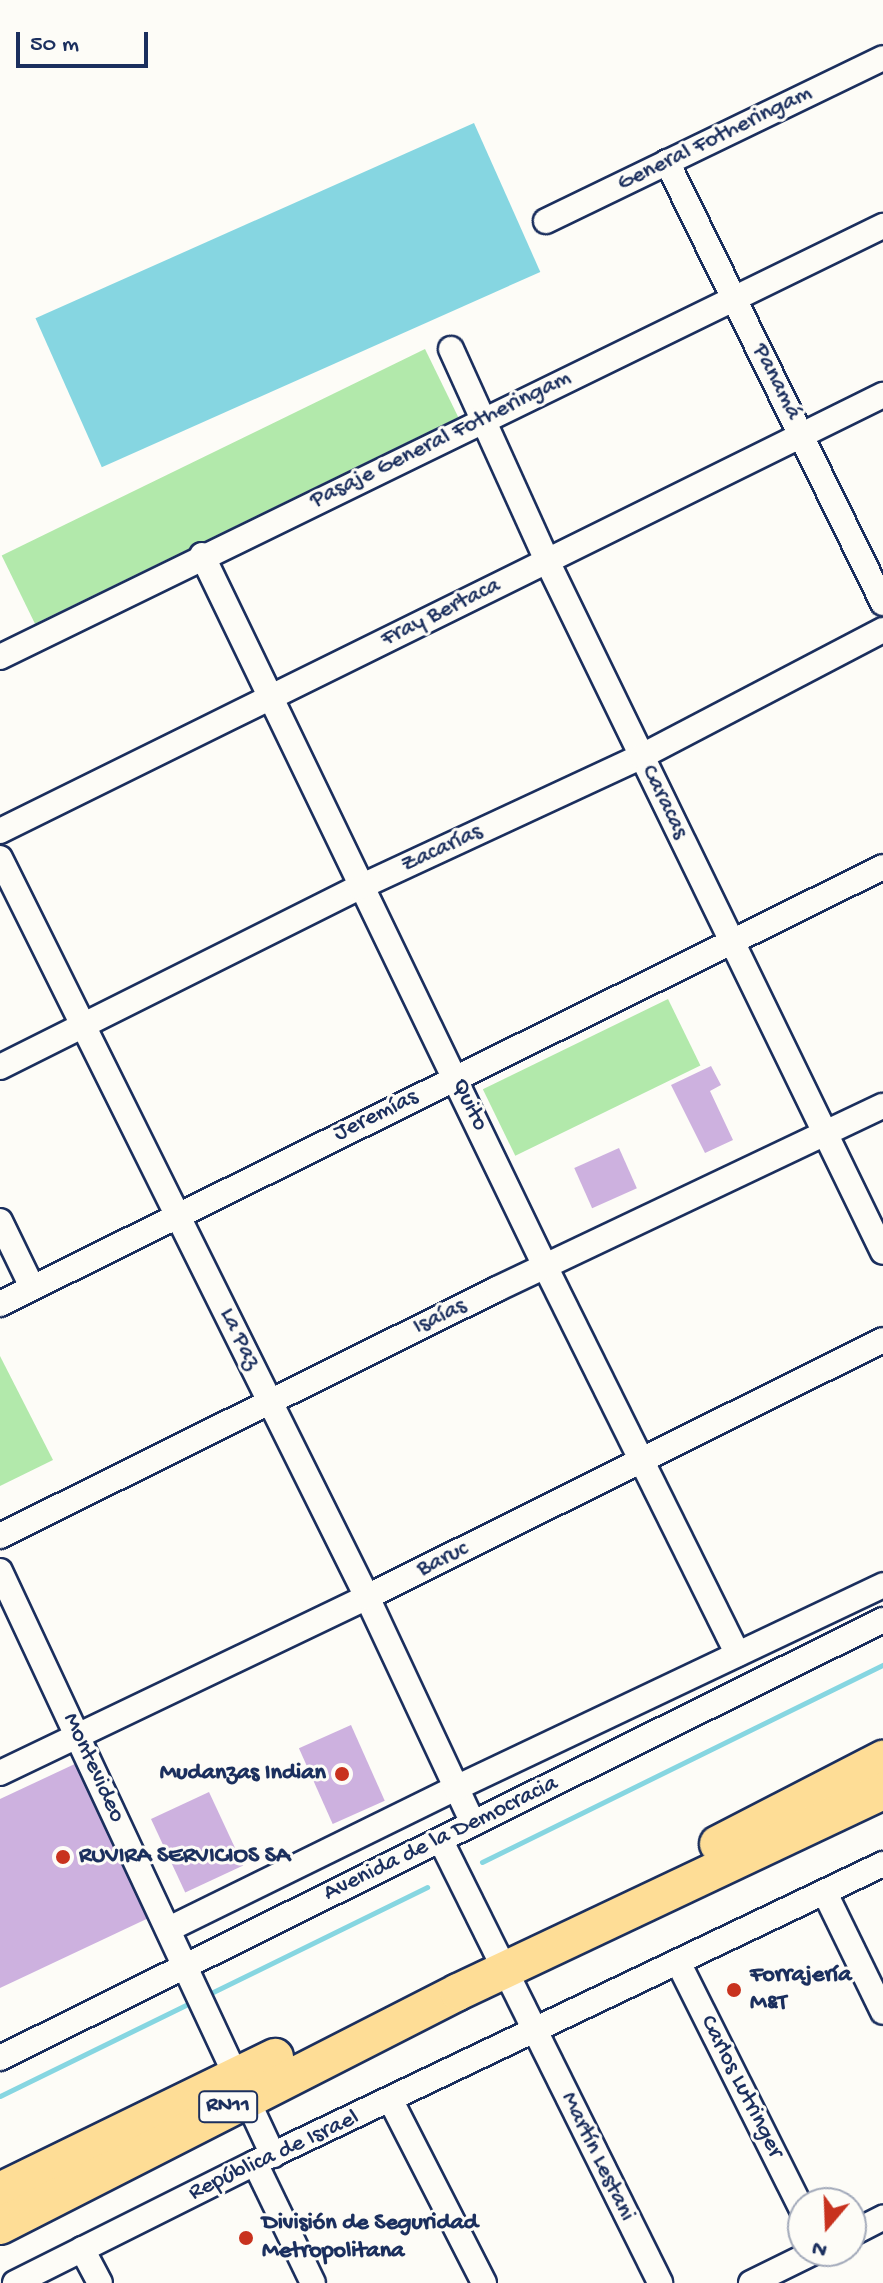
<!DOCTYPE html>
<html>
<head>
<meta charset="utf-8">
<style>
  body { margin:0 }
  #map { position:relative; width:883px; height:2283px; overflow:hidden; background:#fdfcf7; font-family:"Gochi Hand",sans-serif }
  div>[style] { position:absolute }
  .green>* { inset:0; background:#b2e9ab; transform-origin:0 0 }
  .water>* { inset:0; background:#86d6e1; transform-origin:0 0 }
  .stream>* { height:5px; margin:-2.5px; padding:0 2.5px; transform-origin:2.5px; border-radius:2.5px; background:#86d6e1 }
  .building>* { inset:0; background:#cdb1df; transform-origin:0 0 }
  .roads { filter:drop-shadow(2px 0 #1b2f5e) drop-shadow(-2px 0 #1b2f5e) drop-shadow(0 2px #1b2f5e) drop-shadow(0 -2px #1b2f5e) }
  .minor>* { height:24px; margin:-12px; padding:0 12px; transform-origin:12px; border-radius:12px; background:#fdfcf7 }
  .highway>* { height:36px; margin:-18px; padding:0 18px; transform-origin:18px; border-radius:18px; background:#fedd96 }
  .dots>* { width:22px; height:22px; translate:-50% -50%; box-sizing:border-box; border:4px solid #fdfcf7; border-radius:50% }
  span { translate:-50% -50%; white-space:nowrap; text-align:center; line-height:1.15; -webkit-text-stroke:6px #fdfcf7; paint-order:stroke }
  .shield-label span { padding:2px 6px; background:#fdfcf7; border:2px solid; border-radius:6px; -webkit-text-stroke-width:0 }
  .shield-label { font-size:22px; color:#1b2f5e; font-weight:700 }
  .street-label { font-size:24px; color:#1b2f5e }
  .poi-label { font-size:24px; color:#1b2f5e; font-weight:700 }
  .right { translate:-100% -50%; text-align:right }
  .left { translate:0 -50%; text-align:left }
  .north { position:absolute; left:787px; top:2187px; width:80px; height:80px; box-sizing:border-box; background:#fdfcf7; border:2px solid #a3aaba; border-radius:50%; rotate:199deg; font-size:22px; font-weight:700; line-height:32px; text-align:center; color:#1b2f5e }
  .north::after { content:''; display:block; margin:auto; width:28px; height:36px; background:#c8321e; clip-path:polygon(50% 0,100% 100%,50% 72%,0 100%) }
  .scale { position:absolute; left:16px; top:32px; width:132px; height:36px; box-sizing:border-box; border:4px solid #1b2f5e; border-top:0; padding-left:10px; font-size:24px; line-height:28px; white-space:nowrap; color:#1b2f5e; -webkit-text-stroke:6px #fdfcf7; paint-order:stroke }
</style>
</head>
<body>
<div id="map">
  <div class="green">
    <i style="left:425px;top:349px;width:76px;height:471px;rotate:64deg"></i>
    <i style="left:668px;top:999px;width:74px;height:206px;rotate:64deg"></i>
    <i style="clip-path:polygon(0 1356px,53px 1460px,0 1486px)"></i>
  </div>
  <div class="water">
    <i style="left:474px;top:123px;width:163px;height:480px;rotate:66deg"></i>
  </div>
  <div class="stream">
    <i style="left:482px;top:1862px;width:447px;rotate:-26.2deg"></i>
    <i style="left:209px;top:1994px;width:243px;rotate:-26.1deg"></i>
    <i style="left:0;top:2096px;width:212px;rotate:-26.1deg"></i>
  </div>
  <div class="building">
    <i style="clip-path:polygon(711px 1066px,721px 1085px,710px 1091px,733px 1140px,705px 1153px,671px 1085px)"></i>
    <i style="left:619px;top:1148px;width:44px;height:49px;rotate:66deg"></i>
    <i style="left:351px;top:1725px;width:83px;height:57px;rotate:66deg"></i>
    <i style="clip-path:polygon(79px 1762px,155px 1915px,0 1988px,0 1799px)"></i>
    <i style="left:209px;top:1792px;width:81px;height:64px;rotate:65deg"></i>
  </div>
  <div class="roads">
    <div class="minor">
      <i style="left:667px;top:162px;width:491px;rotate:63.9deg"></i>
      <i style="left:546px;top:221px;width:374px;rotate:-25.8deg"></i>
      <i style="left:451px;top:349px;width:233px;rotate:65.6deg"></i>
      <i style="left:547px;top:561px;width:768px;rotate:64.07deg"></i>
      <i style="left:202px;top:555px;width:789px;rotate:64.25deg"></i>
      <i style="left:545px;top:1266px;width:433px;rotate:63.6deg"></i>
      <i style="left:0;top:657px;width:983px;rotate:-26.02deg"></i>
      <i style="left:0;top:831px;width:985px;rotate:-26.28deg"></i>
      <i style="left:0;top:858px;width:825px;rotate:63.59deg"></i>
      <i style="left:367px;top:1597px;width:250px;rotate:64.9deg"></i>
      <i style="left:0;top:1067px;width:402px;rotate:-26.6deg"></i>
      <i style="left:360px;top:887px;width:311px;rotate:-24.9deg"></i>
      <i style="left:642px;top:756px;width:272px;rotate:-27.6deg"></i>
      <i style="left:0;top:1221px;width:73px;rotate:64.1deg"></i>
      <i style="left:0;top:1304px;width:985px;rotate:-26.33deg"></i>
      <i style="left:0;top:1536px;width:555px;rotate:-26.43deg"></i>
      <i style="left:497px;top:1289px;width:427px;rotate:-25.4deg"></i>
      <i style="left:0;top:1571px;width:645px;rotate:64.95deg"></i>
      <i style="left:0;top:1773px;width:407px;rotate:-25.6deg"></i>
      <i style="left:367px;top:1597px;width:576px;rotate:-26.48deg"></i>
      <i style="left:441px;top:1841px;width:493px;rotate:63.6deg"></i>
      <i style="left:825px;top:1893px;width:132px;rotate:64deg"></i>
      <i style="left:169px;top:1929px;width:320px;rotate:-26.2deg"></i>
      <i style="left:456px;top:1788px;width:473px;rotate:-25.4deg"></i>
      <i style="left:678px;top:1962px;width:280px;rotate:63.4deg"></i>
      <i style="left:0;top:2058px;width:986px;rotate:-26.38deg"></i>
      <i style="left:391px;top:2101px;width:204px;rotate:62.9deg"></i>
      <i style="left:255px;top:2163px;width:133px;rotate:64.2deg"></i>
      <i style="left:851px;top:2234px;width:36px;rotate:-27deg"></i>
      <i style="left:82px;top:2249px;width:38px;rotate:62deg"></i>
      <i style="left:15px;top:2283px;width:268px;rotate:-26.6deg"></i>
      <i style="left:255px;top:2163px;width:696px;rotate:-25.46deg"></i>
      <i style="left:751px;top:2283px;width:72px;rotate:-26.2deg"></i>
    </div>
    <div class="highway">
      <i style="left:718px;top:1844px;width:186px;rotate:-27.3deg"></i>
      <i style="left:0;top:2191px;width:306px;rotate:-26deg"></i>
      <i style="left:0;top:2226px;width:514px;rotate:-27.06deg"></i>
      <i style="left:458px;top:1992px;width:470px;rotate:-25.3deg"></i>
    </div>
  </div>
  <div class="dots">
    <i style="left:342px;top:1774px;background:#c8321e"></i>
    <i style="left:63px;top:1857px;background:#c8321e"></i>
    <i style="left:734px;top:1990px;background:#c8321e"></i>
    <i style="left:246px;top:2238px;background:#c8321e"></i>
  </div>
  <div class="shield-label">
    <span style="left:228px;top:2107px">RN11</span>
  </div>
  <div class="street-label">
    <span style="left:715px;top:139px;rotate:-26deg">General Fotheringam</span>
    <span style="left:776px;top:382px;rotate:63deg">Panamá</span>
    <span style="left:441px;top:440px;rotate:-26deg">Pasaje General Fotheringam</span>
    <span style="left:441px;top:613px;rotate:-26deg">Fray Bertaca</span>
    <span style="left:664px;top:802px;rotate:64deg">Caracas</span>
    <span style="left:442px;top:849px;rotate:-25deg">Zacarías</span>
    <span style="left:469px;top:1105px;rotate:64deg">Quito</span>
    <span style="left:376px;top:1116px;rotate:-26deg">Jeremías</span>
    <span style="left:440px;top:1317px;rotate:-26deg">Isaías</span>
    <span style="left:239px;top:1339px;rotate:64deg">La Paz</span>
    <span style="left:443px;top:1560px;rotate:-26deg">Baruc</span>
    <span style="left:93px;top:1768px;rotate:65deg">Montevideo</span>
    <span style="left:441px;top:1839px;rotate:-26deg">Avenida de la Democracia</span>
    <span style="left:741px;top:2087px;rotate:63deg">Carlos Lutringer</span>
    <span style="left:274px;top:2156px;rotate:-25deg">República de Israel</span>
    <span style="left:597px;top:2157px;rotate:64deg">Martín Lestani</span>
  </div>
  <div class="poi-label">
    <span class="right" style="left:326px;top:1774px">Mudanzas Indian</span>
    <span class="left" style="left:79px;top:1857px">RUVIRA SERVICIOS SA</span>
    <span class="left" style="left:750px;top:1990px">Forrajería<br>M&amp;T</span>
    <span class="left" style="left:262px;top:2238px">División de Seguridad<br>Metropolitana</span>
  </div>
  <div class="north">N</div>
  <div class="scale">50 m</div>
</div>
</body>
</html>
